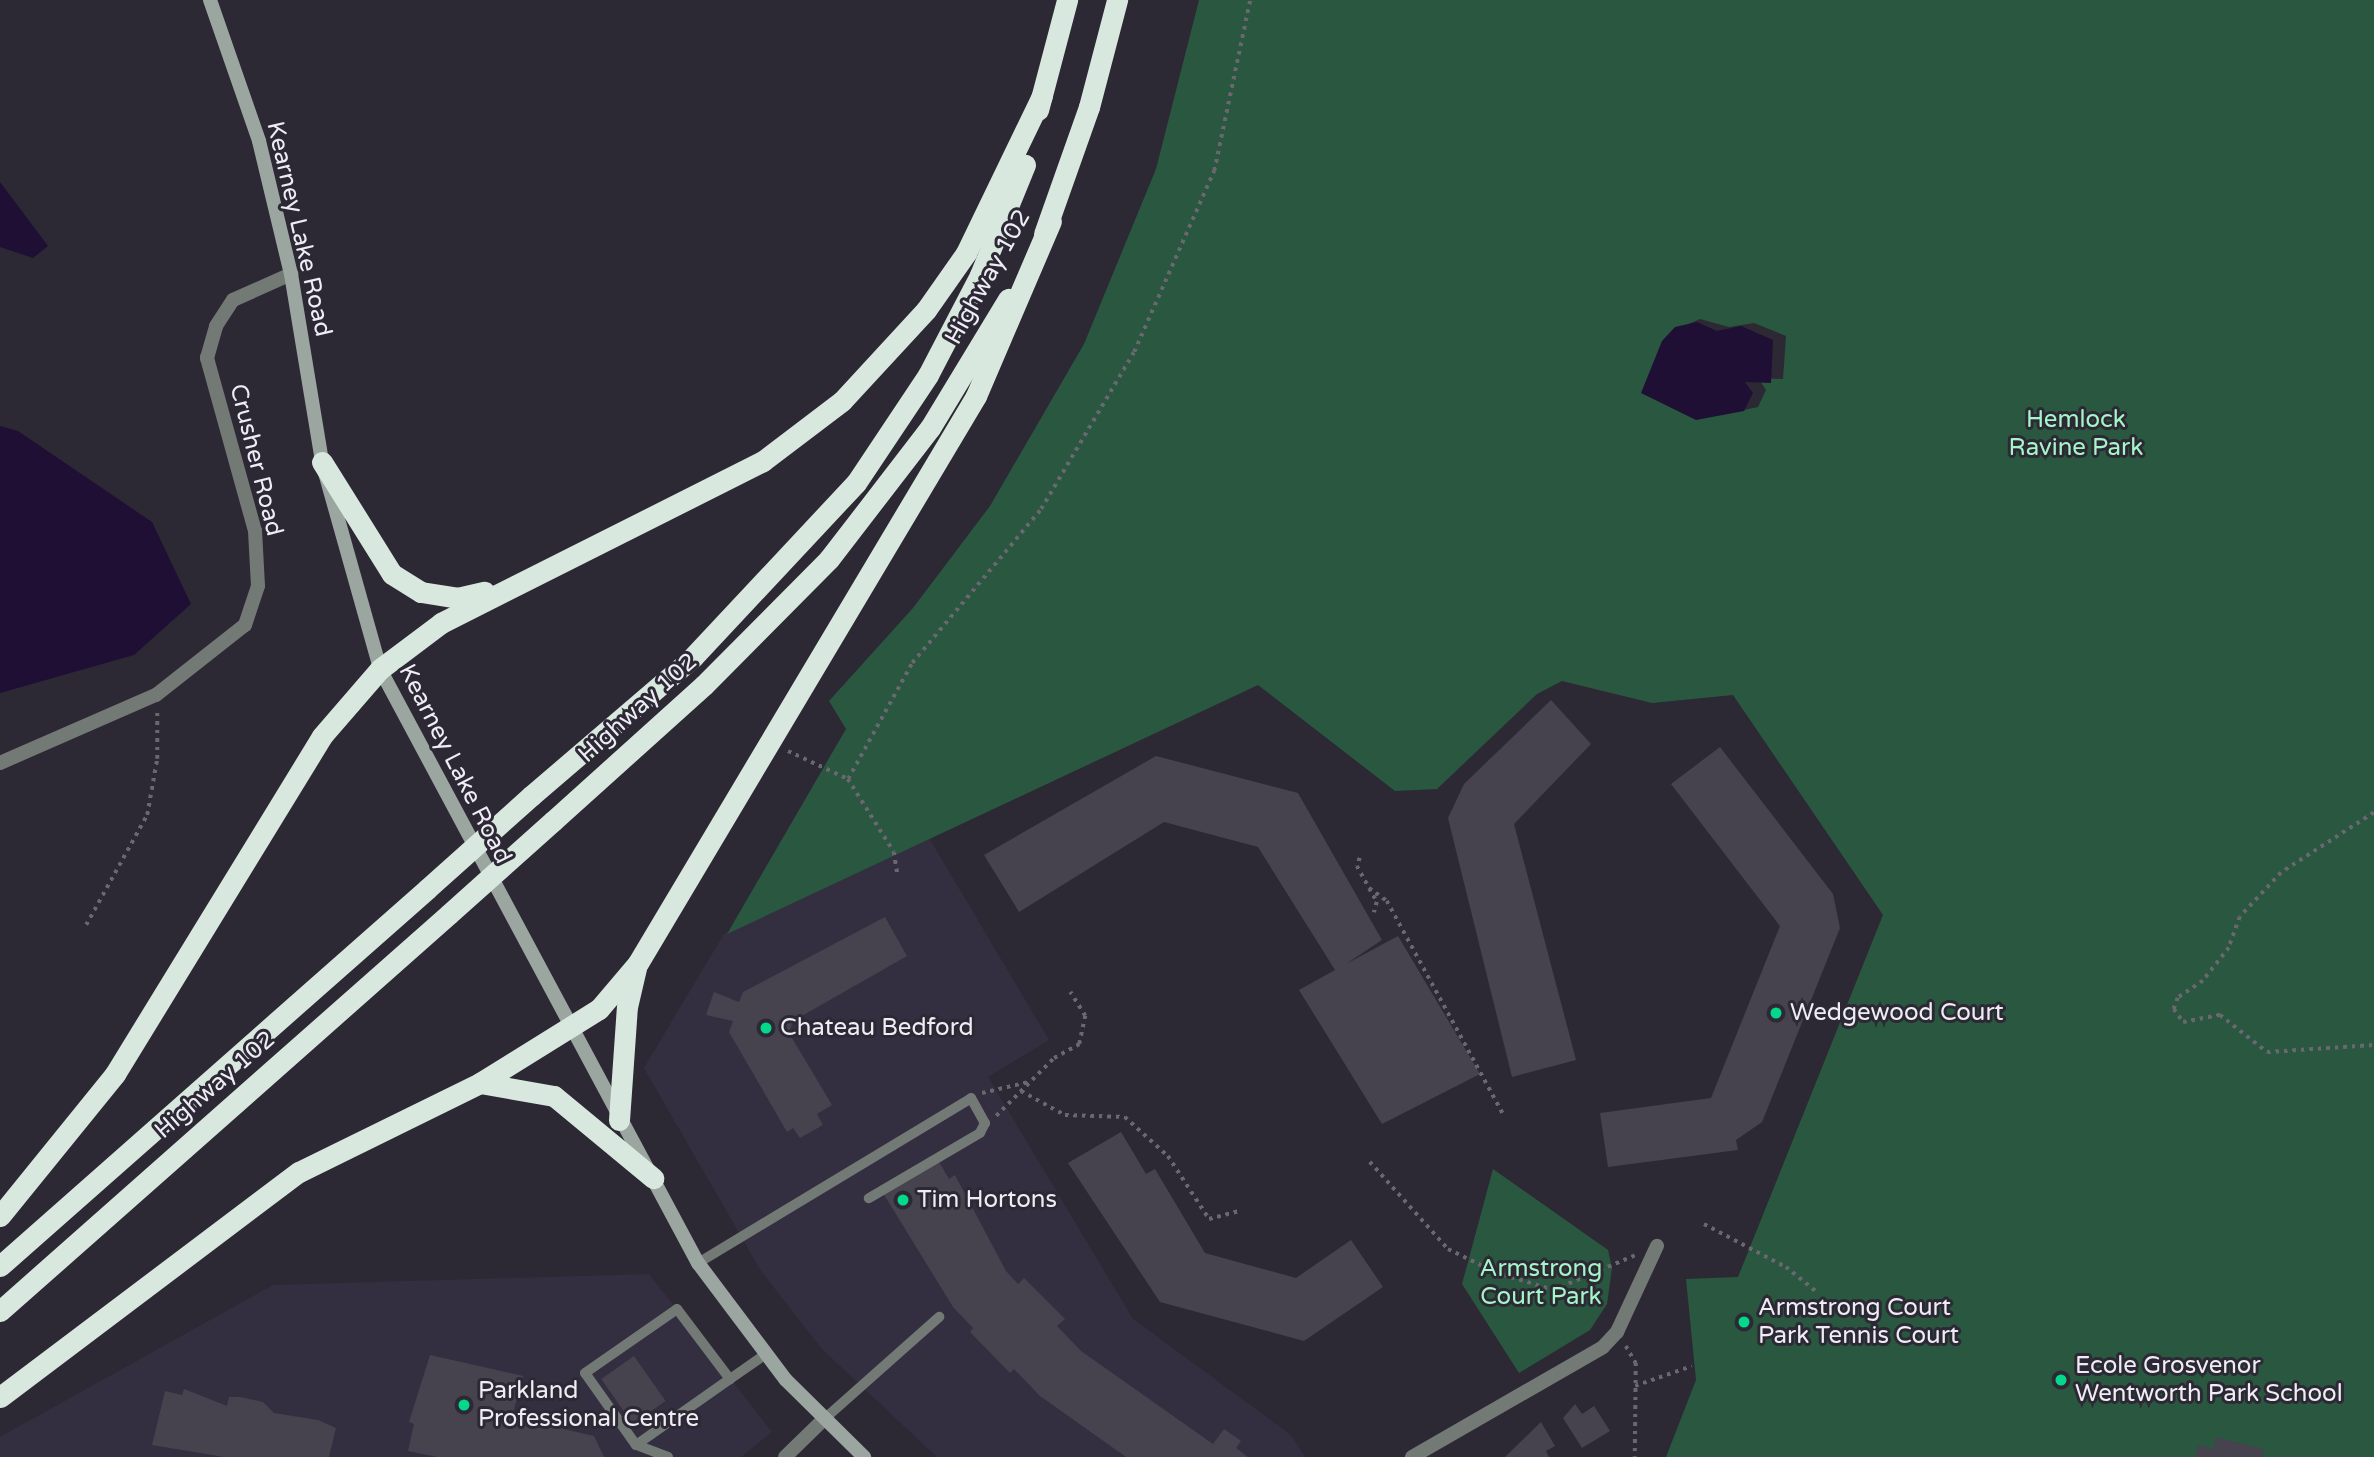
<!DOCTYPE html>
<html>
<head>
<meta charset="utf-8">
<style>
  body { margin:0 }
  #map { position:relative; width:2374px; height:1457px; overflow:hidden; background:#2c2934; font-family:"Varela Round",sans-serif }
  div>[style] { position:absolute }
  .built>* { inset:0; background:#342f40 }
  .green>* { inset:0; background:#2a573f }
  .water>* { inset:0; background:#1f0f35 }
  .building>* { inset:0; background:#46424e; transform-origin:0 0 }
  .path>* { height:3.5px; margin-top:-1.75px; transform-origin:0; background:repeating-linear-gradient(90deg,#6a6771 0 3.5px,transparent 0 8.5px) }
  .service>* { height:10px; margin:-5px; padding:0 5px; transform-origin:5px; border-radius:5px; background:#737a76 }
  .minor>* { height:14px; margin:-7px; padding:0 7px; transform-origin:7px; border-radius:7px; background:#737a76 }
  .tertiary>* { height:14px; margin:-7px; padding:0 7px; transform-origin:7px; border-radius:7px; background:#737a76 }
  .secondary>* { height:14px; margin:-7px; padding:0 7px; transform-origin:7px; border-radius:7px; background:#9ca6a0 }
  .motorway>* { height:21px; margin:-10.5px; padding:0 10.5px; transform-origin:10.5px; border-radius:10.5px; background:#d9e8de }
  .motorway-bridge>* { height:21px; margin:-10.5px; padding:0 10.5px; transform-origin:10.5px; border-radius:10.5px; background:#d9e8de }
  .dots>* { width:19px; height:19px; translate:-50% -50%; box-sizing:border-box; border:4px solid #2c2934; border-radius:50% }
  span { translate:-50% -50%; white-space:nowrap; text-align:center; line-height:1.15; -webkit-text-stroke:6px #2c2934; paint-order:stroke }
  .street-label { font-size:24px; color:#eeecf4 }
  .park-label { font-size:24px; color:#a4f5c7 }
  .poi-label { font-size:24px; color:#eeecf4 }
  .left { translate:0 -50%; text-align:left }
</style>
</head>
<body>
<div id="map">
  <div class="built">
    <i style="clip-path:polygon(929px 838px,1049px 1040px,988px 1077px,1133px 1319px,1291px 1435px,1305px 1457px,937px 1457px,822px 1349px,761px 1271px,644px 1068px,724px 934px)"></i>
    <i style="clip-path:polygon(649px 1274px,772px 1432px,741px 1457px,0 1457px,0 1437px,273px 1285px)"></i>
  </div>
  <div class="green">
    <i style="clip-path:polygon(evenodd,1199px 0,2374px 0,2374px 1457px,1666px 1457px,1696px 1380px,1686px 1279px,1738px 1277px,1883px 915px,1733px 695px,1652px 703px,1562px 681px,1537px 694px,1437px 789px,1395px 791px,1258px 685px,727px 934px,846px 729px,829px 701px,913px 608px,990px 506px,1084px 344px,1156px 169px,1199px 0,1700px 319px,1729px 327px,1754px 323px,1786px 336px,1783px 379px,1758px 378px,1766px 390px,1758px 407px,1725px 414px,1686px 325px,1700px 319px)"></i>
    <i style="clip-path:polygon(1493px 1169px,1608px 1250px,1612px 1268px,1607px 1304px,1590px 1330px,1519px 1373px,1462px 1284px)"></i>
  </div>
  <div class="water">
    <i style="clip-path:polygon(0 182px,48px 246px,33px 258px,0 247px)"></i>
    <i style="clip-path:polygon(1697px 322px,1717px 331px,1741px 326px,1773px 340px,1771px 383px,1745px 382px,1753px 393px,1744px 411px,1696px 420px,1641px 393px,1662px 341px,1675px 327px)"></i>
    <i style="clip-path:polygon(0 426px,18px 431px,152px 522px,191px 604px,134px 655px,0 693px)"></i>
  </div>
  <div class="building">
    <i style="clip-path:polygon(1551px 700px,1591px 744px,1514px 824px,1576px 1060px,1512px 1077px,1448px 818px,1464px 784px)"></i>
    <i style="clip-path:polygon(1720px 747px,1833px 894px,1840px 928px,1762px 1122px,1736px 1140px,1738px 1150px,1608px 1167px,1600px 1113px,1711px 1098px,1780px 926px,1671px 784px)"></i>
    <i style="clip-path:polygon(1156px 756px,1298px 793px,1382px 940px,1346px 964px,1398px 936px,1480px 1074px,1382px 1124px,1299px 990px,1335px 970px,1258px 847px,1164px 822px,1019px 912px,984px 855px)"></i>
    <i style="clip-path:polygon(885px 917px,907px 956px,793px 1021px,789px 1033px,832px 1105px,817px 1114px,823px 1125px,800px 1138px,793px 1128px,787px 1132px,729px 1032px,733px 1021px,706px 1015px,714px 992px,739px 1002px,743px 992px)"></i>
    <i style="clip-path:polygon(1121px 1132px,1146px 1174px,1155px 1169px,1205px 1253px,1296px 1278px,1351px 1240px,1383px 1287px,1304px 1341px,1160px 1302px,1068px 1163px)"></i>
    <i style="clip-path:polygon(938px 1160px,949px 1179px,955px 1175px,1006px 1271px,1018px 1284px,1024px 1278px,1065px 1319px,1057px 1326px,1081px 1351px,1213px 1444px,1224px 1429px,1241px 1441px,1236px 1448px,1248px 1457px,1126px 1457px,1040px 1396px,1014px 1369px,1010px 1373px,970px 1332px,973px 1328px,953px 1307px,883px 1193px)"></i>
    <i style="clip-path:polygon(430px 1355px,523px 1376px,512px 1417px,594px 1436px,604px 1457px,437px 1457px,408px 1451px,414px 1424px,409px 1422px)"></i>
    <i style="left:634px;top:1356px;width:55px;height:40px;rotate:55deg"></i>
    <i style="clip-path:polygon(184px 1389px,227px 1406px,229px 1397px,240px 1397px,263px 1402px,274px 1413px,318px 1420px,336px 1428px,329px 1457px,224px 1457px,152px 1445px,165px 1391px,182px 1395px)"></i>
    <i style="clip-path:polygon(1575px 1404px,1582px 1414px,1594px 1406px,1610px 1431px,1582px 1448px,1563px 1418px)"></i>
    <i style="clip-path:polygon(1541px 1422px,1555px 1446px,1546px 1451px,1549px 1457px,1505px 1457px)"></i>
    <i style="clip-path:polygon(2216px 1437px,2264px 1449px,2262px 1457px,2195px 1457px,2198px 1445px,2213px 1449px)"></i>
  </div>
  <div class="path">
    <i style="left:788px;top:751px;width:66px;rotate:25deg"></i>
    <i style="left:848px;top:779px;width:86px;rotate:57.8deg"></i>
    <i style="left:894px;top:852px;width:24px;rotate:81deg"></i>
    <i style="left:848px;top:779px;width:132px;rotate:-61.1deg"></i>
    <i style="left:912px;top:663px;width:201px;rotate:-50deg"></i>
    <i style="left:1041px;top:509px;width:182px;rotate:-59.4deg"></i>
    <i style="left:1134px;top:352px;width:198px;rotate:-66.2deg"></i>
    <i style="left:1214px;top:171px;width:175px;rotate:-78.1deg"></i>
    <i style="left:2374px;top:813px;width:111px;rotate:147.2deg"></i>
    <i style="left:2281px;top:873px;width:60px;rotate:133deg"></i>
    <i style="left:2240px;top:917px;width:33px;rotate:110deg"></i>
    <i style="left:2229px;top:948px;width:42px;rotate:128.2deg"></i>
    <i style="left:2203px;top:981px;width:30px;rotate:146deg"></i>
    <i style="left:2178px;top:998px;width:12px;rotate:110deg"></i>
    <i style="left:2174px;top:1009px;width:16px;rotate:55deg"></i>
    <i style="left:2183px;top:1022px;width:38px;rotate:-11deg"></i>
    <i style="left:2220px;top:1015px;width:60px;rotate:38.2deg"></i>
    <i style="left:2267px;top:1052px;width:107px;rotate:-3.7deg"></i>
    <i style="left:1360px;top:858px;width:9px;rotate:111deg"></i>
    <i style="left:1357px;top:866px;width:41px;rotate:60.9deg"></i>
    <i style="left:1377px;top:902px;width:11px;rotate:105deg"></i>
    <i style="left:1369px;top:888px;width:22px;rotate:36deg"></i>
    <i style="left:1387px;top:901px;width:243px;rotate:61.4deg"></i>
    <i style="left:86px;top:925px;width:126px;rotate:-61deg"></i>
    <i style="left:147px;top:815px;width:57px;rotate:-79.9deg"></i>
    <i style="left:157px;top:759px;width:46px;rotate:-90deg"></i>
    <i style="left:1021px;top:1091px;width:50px;rotate:28.6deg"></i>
    <i style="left:1065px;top:1115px;width:60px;rotate:1.9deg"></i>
    <i style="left:1125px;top:1117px;width:58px;rotate:42.2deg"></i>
    <i style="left:1168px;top:1156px;width:75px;rotate:56.9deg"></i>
    <i style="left:1209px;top:1219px;width:31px;rotate:-15deg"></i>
    <i style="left:982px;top:1093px;width:48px;rotate:-13.2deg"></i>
    <i style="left:996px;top:1116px;width:82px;rotate:-45deg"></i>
    <i style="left:1054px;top:1058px;width:29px;rotate:-29deg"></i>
    <i style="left:1079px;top:1044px;width:29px;rotate:-78deg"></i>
    <i style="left:1085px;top:1016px;width:28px;rotate:-122deg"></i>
    <i style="left:1370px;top:1162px;width:117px;rotate:48.1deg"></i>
    <i style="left:1448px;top:1249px;width:52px;rotate:26.1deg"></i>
    <i style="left:1495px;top:1272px;width:61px;rotate:17.2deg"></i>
    <i style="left:1553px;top:1290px;width:90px;rotate:-22.9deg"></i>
    <i style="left:1704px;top:1224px;width:93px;rotate:27.7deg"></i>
    <i style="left:1786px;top:1267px;width:38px;rotate:39deg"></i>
    <i style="left:1626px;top:1346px;width:20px;rotate:60deg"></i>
    <i style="left:1636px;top:1363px;width:94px;rotate:90.6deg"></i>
    <i style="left:1635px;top:1386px;width:60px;rotate:-19.3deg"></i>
  </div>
  <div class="service">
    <i style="left:698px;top:1263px;width:319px;rotate:-31.1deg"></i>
    <i style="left:971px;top:1098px;width:29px;rotate:61deg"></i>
    <i style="left:985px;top:1123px;width:11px;rotate:117deg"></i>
    <i style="left:980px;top:1133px;width:129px;rotate:149.6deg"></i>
    <i style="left:822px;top:1421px;width:157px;rotate:-41.6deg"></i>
    <i style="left:636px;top:1445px;width:115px;rotate:-35.1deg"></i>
    <i style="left:668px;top:1457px;width:34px;rotate:-159deg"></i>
    <i style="left:636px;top:1445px;width:88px;rotate:-125.3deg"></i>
    <i style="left:585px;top:1373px;width:112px;rotate:-34.8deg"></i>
    <i style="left:677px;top:1309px;width:88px;rotate:52.9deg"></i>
    <i style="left:730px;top:1379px;width:44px;rotate:-34.8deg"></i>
  </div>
  <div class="minor">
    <i style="left:0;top:763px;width:170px;rotate:-23.6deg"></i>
    <i style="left:156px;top:695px;width:113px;rotate:-38.2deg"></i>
    <i style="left:245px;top:625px;width:41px;rotate:-71.6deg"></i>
    <i style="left:258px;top:586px;width:55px;rotate:-93.1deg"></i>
    <i style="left:255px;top:531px;width:180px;rotate:-105.5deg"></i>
    <i style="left:207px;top:358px;width:33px;rotate:-74deg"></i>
    <i style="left:216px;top:326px;width:31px;rotate:-57deg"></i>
    <i style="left:233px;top:300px;width:64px;rotate:-24.1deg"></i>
    <i style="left:1412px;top:1457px;width:220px;rotate:-29.9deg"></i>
    <i style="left:1603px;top:1347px;width:21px;rotate:-47deg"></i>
    <i style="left:1617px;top:1332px;width:95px;rotate:-65.1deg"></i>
  </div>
  <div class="tertiary">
    <i style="left:785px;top:1457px;width:52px;rotate:-44.2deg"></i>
  </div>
  <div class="secondary">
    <i style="left:210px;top:0;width:149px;rotate:70.8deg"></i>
    <i style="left:259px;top:141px;width:137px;rotate:76.5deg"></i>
    <i style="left:291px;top:274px;width:191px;rotate:80.6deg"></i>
    <i style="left:322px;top:462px;width:215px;rotate:74.3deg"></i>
    <i style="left:380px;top:669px;width:674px;rotate:61.84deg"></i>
    <i style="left:698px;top:1263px;width:146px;rotate:53.1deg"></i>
    <i style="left:786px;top:1380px;width:110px;rotate:44.6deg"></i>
  </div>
  <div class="motorway">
    <i style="left:1038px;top:110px;width:114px;rotate:-75.2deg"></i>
    <i style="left:1044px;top:234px;width:135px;rotate:-70.5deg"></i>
    <i style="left:1089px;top:107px;width:111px;rotate:-75.3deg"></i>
    <i style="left:322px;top:462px;width:132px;rotate:58deg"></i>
    <i style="left:392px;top:574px;width:34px;rotate:32deg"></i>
    <i style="left:421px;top:592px;width:36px;rotate:9deg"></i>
    <i style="left:457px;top:598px;width:28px;rotate:-13deg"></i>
    <i style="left:531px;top:796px;width:213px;rotate:-40.6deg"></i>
    <i style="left:693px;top:657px;width:238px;rotate:-46.9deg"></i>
    <i style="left:856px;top:483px;width:130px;rotate:-56.3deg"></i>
    <i style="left:928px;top:375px;width:113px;rotate:-62.5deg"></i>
    <i style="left:980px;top:275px;width:119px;rotate:-67.8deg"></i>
    <i style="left:553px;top:821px;width:203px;rotate:-42deg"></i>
    <i style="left:704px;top:685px;width:177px;rotate:-45.2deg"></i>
    <i style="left:829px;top:559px;width:165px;rotate:-52.4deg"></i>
    <i style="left:930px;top:428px;width:151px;rotate:-58.8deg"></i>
    <i style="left:480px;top:1083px;width:75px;rotate:10deg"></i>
    <i style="left:554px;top:1096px;width:129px;rotate:39.6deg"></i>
    <i style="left:619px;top:1120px;width:113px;rotate:-86deg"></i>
    <i style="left:627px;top:1007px;width:40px;rotate:-77deg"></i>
    <i style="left:0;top:1216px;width:183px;rotate:-51deg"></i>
    <i style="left:115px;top:1074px;width:396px;rotate:-58.5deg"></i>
    <i style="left:322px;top:736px;width:89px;rotate:-49.1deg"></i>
    <i style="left:380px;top:669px;width:76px;rotate:-37deg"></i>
    <i style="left:441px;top:623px;width:360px;rotate:-26.7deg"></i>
    <i style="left:763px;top:461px;width:99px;rotate:-37.2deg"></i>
    <i style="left:842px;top:401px;width:124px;rotate:-47.3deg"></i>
    <i style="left:926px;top:310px;width:70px;rotate:-54.9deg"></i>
    <i style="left:966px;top:253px;width:174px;rotate:-64.2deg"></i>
    <i style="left:0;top:1266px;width:570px;rotate:-41.44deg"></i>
    <i style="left:0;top:1311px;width:599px;rotate:-41.48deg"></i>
    <i style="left:0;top:1397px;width:374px;rotate:-37deg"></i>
    <i style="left:299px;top:1172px;width:202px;rotate:-26.2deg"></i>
    <i style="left:480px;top:1083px;width:140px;rotate:-31.9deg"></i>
    <i style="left:599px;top:1009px;width:60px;rotate:-49.7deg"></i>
    <i style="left:638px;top:963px;width:660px;rotate:-59.2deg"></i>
    <i style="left:976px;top:396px;width:190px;rotate:-66.8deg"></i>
  </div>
  <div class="motorway-bridge">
    <i style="left:427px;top:889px;width:140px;rotate:-41.8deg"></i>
    <i style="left:449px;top:914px;width:140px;rotate:-41.8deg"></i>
  </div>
  <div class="dots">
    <i style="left:1776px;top:1013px;background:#04d98b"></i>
    <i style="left:766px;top:1028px;background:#04d98b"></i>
    <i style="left:903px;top:1200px;background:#04d98b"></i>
    <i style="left:1744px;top:1322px;background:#04d98b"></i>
    <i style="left:2061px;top:1380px;background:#04d98b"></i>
    <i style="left:464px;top:1405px;background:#04d98b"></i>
  </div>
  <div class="street-label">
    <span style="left:299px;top:229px;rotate:77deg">Kearney Lake Road</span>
    <span style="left:988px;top:277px;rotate:-61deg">Highway 102</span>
    <span style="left:256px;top:460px;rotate:76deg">Crusher Road</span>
    <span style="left:638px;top:708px;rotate:-42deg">Highway 102</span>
    <span style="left:455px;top:764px;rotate:63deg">Kearney Lake Road</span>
    <span style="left:215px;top:1085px;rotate:-41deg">Highway 102</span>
  </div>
  <div class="park-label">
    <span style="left:2076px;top:434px">Hemlock<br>Ravine Park</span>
    <span style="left:1541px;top:1283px">Armstrong<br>Court Park</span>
  </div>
  <div class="poi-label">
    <span class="left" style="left:1790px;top:1013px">Wedgewood Court</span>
    <span class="left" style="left:780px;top:1028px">Chateau Bedford</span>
    <span class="left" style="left:917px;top:1200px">Tim Hortons</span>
    <span class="left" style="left:1758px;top:1322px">Armstrong Court<br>Park Tennis Court</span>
    <span class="left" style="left:2075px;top:1380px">Ecole Grosvenor<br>Wentworth Park School</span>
    <span class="left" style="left:478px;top:1405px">Parkland<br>Professional Centre</span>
  </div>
</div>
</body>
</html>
